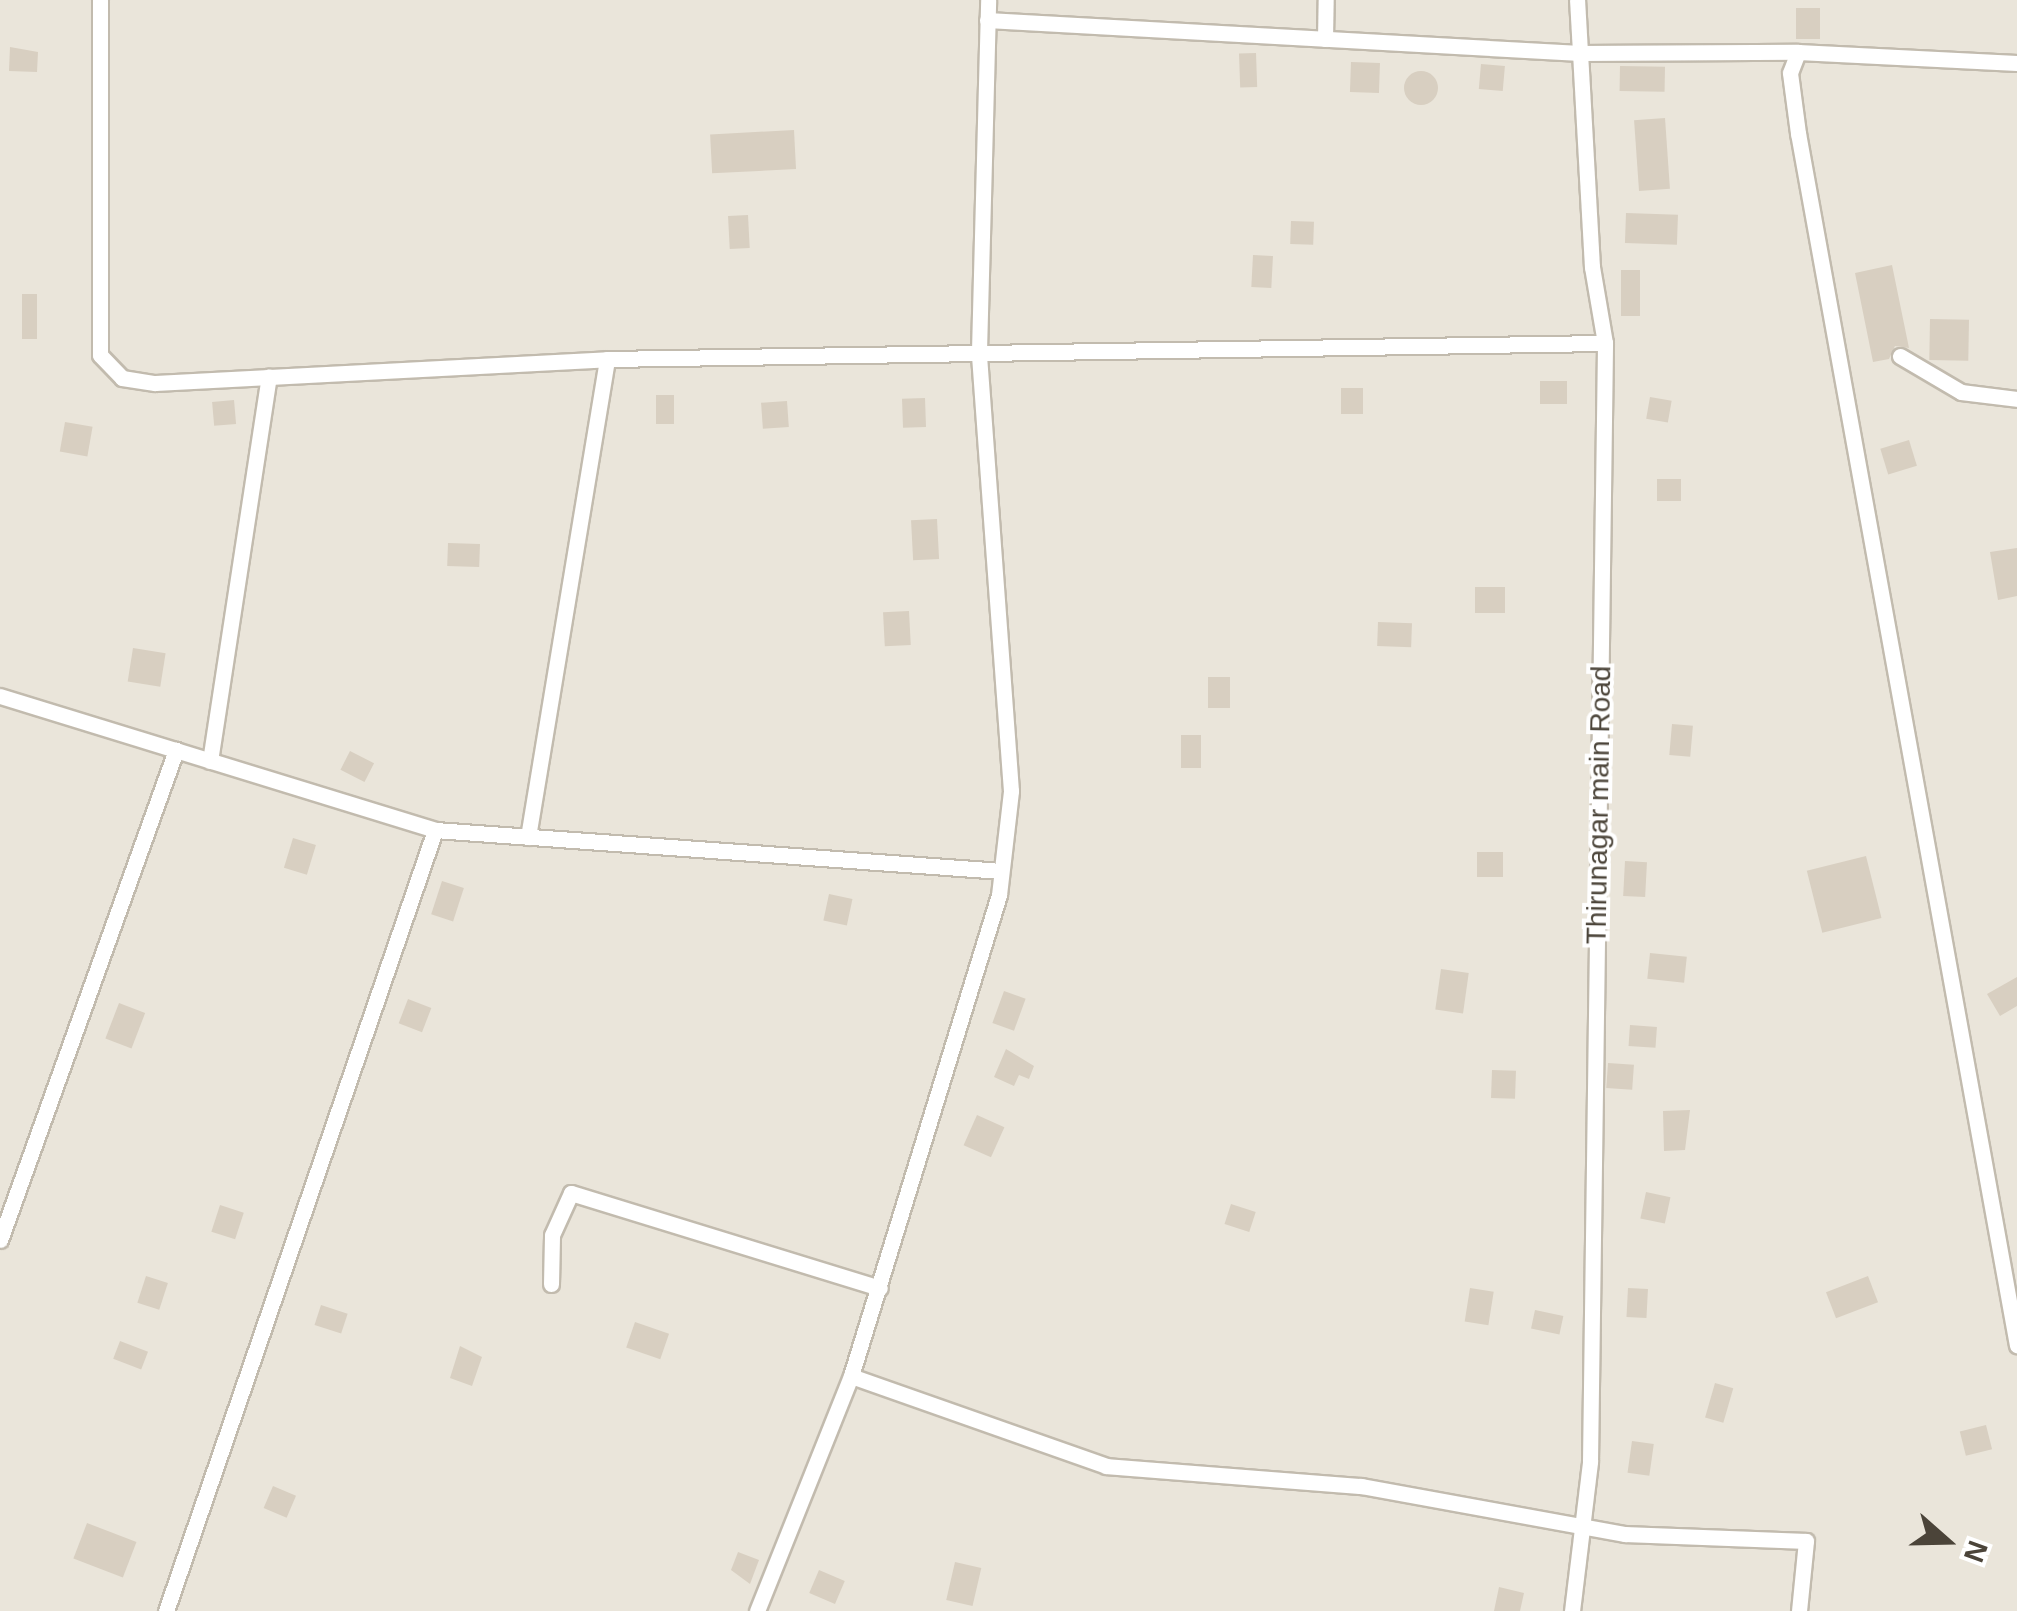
<!DOCTYPE html>
<html>
<head>
<meta charset="utf-8">
<style>
  body { margin:0 }
  #map { position:relative; width:2017px; height:1611px; overflow:hidden; background:#f6f3ec; font-family:Arial,sans-serif }
  div>[style] { position:absolute }
  .residential>* { inset:0; background:#eae5da; transform-origin:0 0 }
  .building>* { inset:0; background:#d8cfc1; transform-origin:0 0 }
  .round { border-radius:50% }
  .roads { filter:drop-shadow(2px 0 #c2bbae) drop-shadow(-2px 0 #c2bbae) drop-shadow(0 2px #c2bbae) drop-shadow(0 -2px #c2bbae) }
  .street>* { height:15px; margin:-7.5px; padding:0 7.5px; transform-origin:7.5px; border-radius:7.5px; background:#fff }
  span { translate:-50% -50%; white-space:nowrap; text-align:center; line-height:1.15; -webkit-text-stroke:8px #fff; paint-order:stroke }
  .street-label { font-size:28px; color:#4b4439 }
  .north { position:absolute; left:1897px; top:1491px; width:100px; height:100px; -webkit-text-stroke:8px #fff; paint-order:stroke; rotate:110deg; font-size:28px; font-weight:700; line-height:40px; text-align:center; color:#4b4439 }
  .north::after { content:''; display:block; margin:auto; width:35px; height:45px; background:#4b4439; clip-path:polygon(50% 0,100% 100%,50% 72%,0 100%) }
</style>
</head>
<body>
<div id="map">
  <div class="residential">
    <i style="left:0;top:0;width:2017px;height:1611px"></i>
  </div>
  <div class="building">
    <i style="left:1796px;top:8px;width:24px;height:31px"></i>
    <i style="clip-path:polygon(10px 47px,38px 52px,37px 72px,9px 71px)"></i>
    <i style="left:1256px;top:53px;width:34px;height:17px;rotate:88deg"></i>
    <i style="left:1351px;top:62px;width:29px;height:30px;rotate:2deg"></i>
    <i style="left:1481px;top:64px;width:24px;height:25px;rotate:5deg"></i>
    <i style="left:1620px;top:66px;width:45px;height:25px;rotate:1deg"></i>
    <i class="round" style="left:1404px;top:71px;width:34px;height:34px"></i>
    <i style="left:1665px;top:118px;width:71px;height:31px;rotate:86deg"></i>
    <i style="left:794px;top:130px;width:39px;height:84px;rotate:87deg"></i>
    <i style="left:1626px;top:213px;width:52px;height:30px;rotate:2deg"></i>
    <i style="left:748px;top:215px;width:33px;height:20px;rotate:87deg"></i>
    <i style="left:1291px;top:221px;width:23px;height:23px;rotate:2deg"></i>
    <i style="left:1253px;top:255px;width:20px;height:32px;rotate:3deg"></i>
    <i style="clip-path:polygon(1892px 265px,1909px 348px,1895px 346px,1889px 359px,1873px 362px,1855px 273px)"></i>
    <i style="left:1621px;top:270px;width:19px;height:46px"></i>
    <i style="left:22px;top:294px;width:15px;height:45px"></i>
    <i style="left:1930px;top:319px;width:39px;height:41px;rotate:1deg"></i>
    <i style="left:1540px;top:381px;width:27px;height:23px"></i>
    <i style="left:1341px;top:388px;width:22px;height:26px"></i>
    <i style="left:656px;top:395px;width:18px;height:29px"></i>
    <i style="left:1650px;top:397px;width:22px;height:22px;rotate:10deg"></i>
    <i style="left:925px;top:398px;width:29px;height:23px;rotate:88deg"></i>
    <i style="left:234px;top:400px;width:24px;height:22px;rotate:85deg"></i>
    <i style="left:787px;top:401px;width:26px;height:26px;rotate:86deg"></i>
    <i style="left:65px;top:422px;width:28px;height:30px;rotate:10deg"></i>
    <i style="left:1909px;top:440px;width:27px;height:30px;rotate:73deg"></i>
    <i style="left:1657px;top:479px;width:24px;height:22px"></i>
    <i style="left:937px;top:519px;width:40px;height:26px;rotate:87deg"></i>
    <i style="left:448px;top:543px;width:32px;height:23px;rotate:2deg"></i>
    <i style="clip-path:polygon(2017px 548px,2017px 596px,1998px 600px,1990px 552px)"></i>
    <i style="left:1475px;top:587px;width:30px;height:26px"></i>
    <i style="left:909px;top:611px;width:34px;height:26px;rotate:87deg"></i>
    <i style="left:1378px;top:622px;width:34px;height:24px;rotate:2deg"></i>
    <i style="left:133px;top:648px;width:33px;height:34px;rotate:9deg"></i>
    <i style="left:1208px;top:677px;width:22px;height:31px"></i>
    <i style="left:1672px;top:724px;width:21px;height:31px;rotate:5deg"></i>
    <i style="left:1181px;top:735px;width:20px;height:33px"></i>
    <i style="left:350px;top:751px;width:27px;height:21px;rotate:27deg"></i>
    <i style="left:293px;top:838px;width:24px;height:31px;rotate:17deg"></i>
    <i style="left:1477px;top:852px;width:26px;height:25px"></i>
    <i style="left:1866px;top:856px;width:64px;height:61px;rotate:76deg"></i>
    <i style="left:1625px;top:861px;width:22px;height:35px;rotate:3deg"></i>
    <i style="left:442px;top:881px;width:23px;height:35px;rotate:18deg"></i>
    <i style="left:829px;top:894px;width:24px;height:27px;rotate:12deg"></i>
    <i style="left:1650px;top:953px;width:37px;height:26px;rotate:6deg"></i>
    <i style="left:1441px;top:969px;width:28px;height:41px;rotate:8deg"></i>
    <i style="clip-path:polygon(2017px 977px,2017px 1006px,2000px 1016px,1987px 994px)"></i>
    <i style="left:1004px;top:991px;width:23px;height:34px;rotate:20deg"></i>
    <i style="left:408px;top:999px;width:25px;height:26px;rotate:21deg"></i>
    <i style="left:119px;top:1003px;width:28px;height:38px;rotate:21deg"></i>
    <i style="left:1630px;top:1025px;width:27px;height:21px;rotate:4deg"></i>
    <i style="clip-path:polygon(1006px 1049px,1034px 1066px,1029px 1079px,1019px 1075px,1014px 1086px,994px 1077px)"></i>
    <i style="left:1608px;top:1063px;width:26px;height:25px;rotate:4deg"></i>
    <i style="left:1492px;top:1070px;width:24px;height:28px;rotate:2deg"></i>
    <i style="clip-path:polygon(1690px 1110px,1685px 1150px,1664px 1151px,1663px 1111px)"></i>
    <i style="left:977px;top:1115px;width:30px;height:33px;rotate:24deg"></i>
    <i style="left:1646px;top:1192px;width:25px;height:27px;rotate:12deg"></i>
    <i style="left:1231px;top:1204px;width:26px;height:21px;rotate:18deg"></i>
    <i style="left:220px;top:1205px;width:25px;height:28px;rotate:18deg"></i>
    <i style="left:146px;top:1276px;width:23px;height:28px;rotate:18deg"></i>
    <i style="left:1868px;top:1276px;width:28px;height:45px;rotate:69deg"></i>
    <i style="left:1470px;top:1288px;width:24px;height:34px;rotate:9deg"></i>
    <i style="left:1628px;top:1288px;width:20px;height:29px;rotate:3deg"></i>
    <i style="left:321px;top:1305px;width:28px;height:21px;rotate:18deg"></i>
    <i style="left:1535px;top:1310px;width:29px;height:19px;rotate:12deg"></i>
    <i style="left:635px;top:1322px;width:36px;height:27px;rotate:19deg"></i>
    <i style="left:120px;top:1341px;width:30px;height:19px;rotate:21deg"></i>
    <i style="clip-path:polygon(460px 1346px,482px 1357px,472px 1386px,450px 1378px)"></i>
    <i style="left:1715px;top:1383px;width:19px;height:36px;rotate:16deg"></i>
    <i style="left:1986px;top:1425px;width:25px;height:27px;rotate:76deg"></i>
    <i style="left:1632px;top:1441px;width:22px;height:32px;rotate:8deg"></i>
    <i style="left:273px;top:1486px;width:25px;height:24px;rotate:23deg"></i>
    <i style="left:87px;top:1523px;width:53px;height:38px;rotate:21deg"></i>
    <i style="clip-path:polygon(738px 1552px,759px 1560px,750px 1584px,731px 1570px)"></i>
    <i style="left:955px;top:1562px;width:27px;height:39px;rotate:13deg"></i>
    <i style="left:819px;top:1570px;width:28px;height:25px;rotate:23deg"></i>
    <i style="clip-path:polygon(1499px 1587px,1524px 1593px,1520px 1611px,1494px 1611px)"></i>
  </div>
  <div class="roads">
    <div class="street">
      <i style="left:100px;top:0;width:355px;rotate:90deg"></i>
      <i style="left:100px;top:355px;width:32px;rotate:46deg"></i>
      <i style="left:122px;top:378px;width:33px;rotate:9deg"></i>
      <i style="left:155px;top:383px;width:453px;rotate:-3deg"></i>
      <i style="left:607px;top:359px;width:998px;rotate:-0.92deg"></i>
      <i style="left:987px;top:20px;width:594px;rotate:3.19deg"></i>
      <i style="left:1580px;top:53px;width:218px;rotate:-0.3deg"></i>
      <i style="left:1798px;top:52px;width:219px;rotate:2.9deg"></i>
      <i style="left:1325px;top:39px;width:39px;rotate:-89deg"></i>
      <i style="left:1798px;top:52px;width:22px;rotate:111deg"></i>
      <i style="left:1790px;top:73px;width:61px;rotate:82.4deg"></i>
      <i style="left:1798px;top:133px;width:1232px;rotate:79.76deg"></i>
      <i style="left:1900px;top:356px;width:71px;rotate:30.5deg"></i>
      <i style="left:1961px;top:392px;width:56px;rotate:7.1deg"></i>
      <i style="left:0;top:696px;width:455px;rotate:17.1deg"></i>
      <i style="left:435px;top:830px;width:567px;rotate:4.14deg"></i>
      <i style="left:210px;top:761px;width:389px;rotate:-81.3deg"></i>
      <i style="left:528px;top:837px;width:484px;rotate:-80.6deg"></i>
      <i style="left:0;top:1240px;width:521px;rotate:-70.24deg"></i>
      <i style="left:551px;top:1284px;width:49px;rotate:-88.8deg"></i>
      <i style="left:552px;top:1235px;width:46px;rotate:-65.7deg"></i>
      <i style="left:571px;top:1193px;width:323px;rotate:17.1deg"></i>
      <i style="left:851px;top:1376px;width:270px;rotate:19.4deg"></i>
      <i style="left:1106px;top:1466px;width:256px;rotate:4.5deg"></i>
      <i style="left:1361px;top:1486px;width:268px;rotate:10.3deg"></i>
      <i style="left:1625px;top:1534px;width:181px;rotate:2.2deg"></i>
      <i style="left:1806px;top:1541px;width:70px;rotate:95.7deg"></i>
      <i style="left:166px;top:1611px;width:826px;rotate:-70.99deg"></i>
      <i style="left:757px;top:1611px;width:253px;rotate:-68.2deg"></i>
      <i style="left:851px;top:1376px;width:503px;rotate:-72.9deg"></i>
      <i style="left:999px;top:895px;width:105px;rotate:-83.4deg"></i>
      <i style="left:1011px;top:791px;width:441px;rotate:-94.2deg"></i>
      <i style="left:979px;top:351px;width:351px;rotate:-88.5deg"></i>
      <i style="left:1572px;top:1611px;width:150px;rotate:-83.1deg"></i>
      <i style="left:1590px;top:1462px;width:1119px;rotate:-89.23deg"></i>
      <i style="left:1605px;top:343px;width:77px;rotate:-99.7deg"></i>
      <i style="left:1592px;top:267px;width:267px;rotate:-93.2deg"></i>
    </div>
  </div>
  <div class="street-label">
    <span style="left:1599px;top:805px;rotate:-89deg">Thirunagar main Road</span>
  </div>
  <div class="north">N</div>
</div>
</body>
</html>
